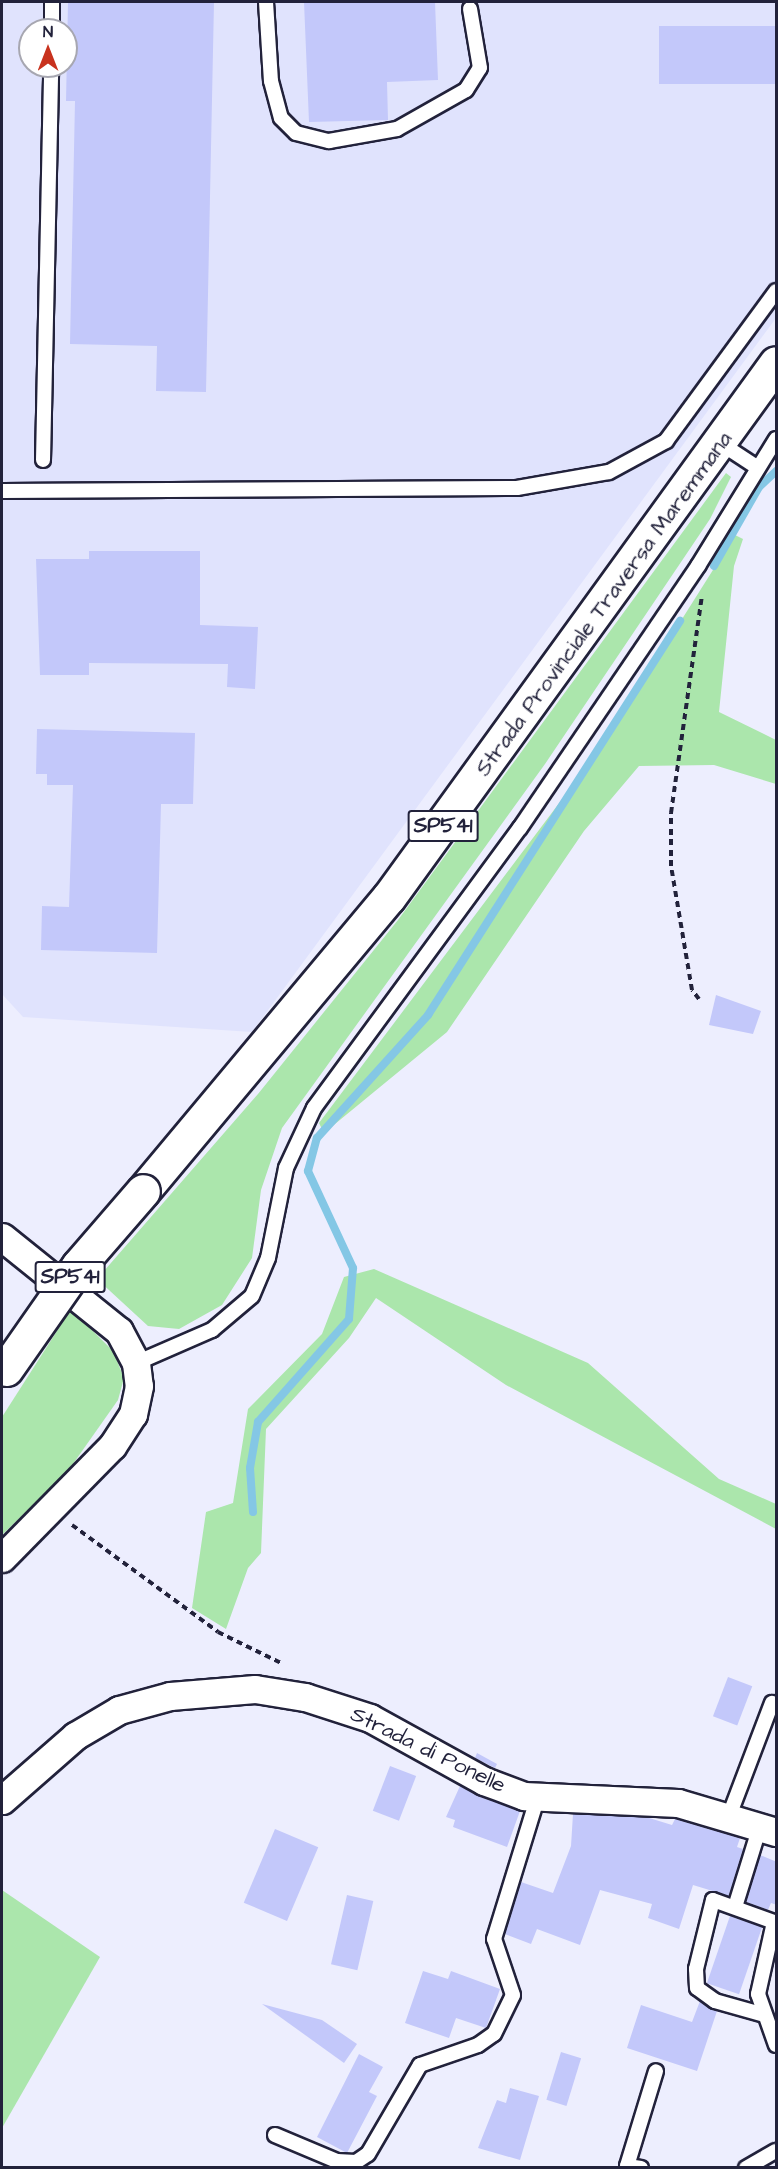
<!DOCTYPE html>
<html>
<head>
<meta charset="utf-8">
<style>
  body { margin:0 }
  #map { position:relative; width:778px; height:2169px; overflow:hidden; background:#edeefe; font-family:"Architects Daughter",sans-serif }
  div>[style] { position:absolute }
  .built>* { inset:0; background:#e0e3fd }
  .green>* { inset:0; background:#abe6ac }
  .stream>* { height:8px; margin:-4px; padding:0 4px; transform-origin:4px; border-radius:4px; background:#84c7e5 }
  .building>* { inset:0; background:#c3c8fa; transform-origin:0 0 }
  .path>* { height:4px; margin-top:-2px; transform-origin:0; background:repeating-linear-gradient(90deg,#22223b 0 6px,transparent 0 10.5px) }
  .roads { filter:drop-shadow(2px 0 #22223b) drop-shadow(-2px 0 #22223b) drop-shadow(0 2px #22223b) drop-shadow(0 -2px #22223b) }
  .lane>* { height:14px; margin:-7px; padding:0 7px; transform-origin:7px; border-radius:7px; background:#fff }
  .street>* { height:27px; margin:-13.5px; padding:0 13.5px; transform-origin:13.5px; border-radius:13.5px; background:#fff }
  .primary>* { height:33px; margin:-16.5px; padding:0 16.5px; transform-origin:16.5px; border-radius:16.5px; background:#fff }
  .bridges { filter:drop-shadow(2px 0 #22223b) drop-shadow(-2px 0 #22223b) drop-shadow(0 2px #22223b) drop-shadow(0 -2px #22223b) }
  .primary-bridge>* { height:33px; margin:-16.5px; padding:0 16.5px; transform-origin:16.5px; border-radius:16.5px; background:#fff }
  span { translate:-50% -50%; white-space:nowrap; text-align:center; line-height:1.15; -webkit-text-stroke:4.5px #fff; paint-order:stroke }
  .shield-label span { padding:2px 4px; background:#fff; border:2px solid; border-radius:4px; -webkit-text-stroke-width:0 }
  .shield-label { font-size:21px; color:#22223b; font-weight:700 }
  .street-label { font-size:22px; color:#22223b }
  .frame { position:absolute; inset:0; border:3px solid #22223b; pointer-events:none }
  .north { position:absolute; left:18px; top:18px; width:60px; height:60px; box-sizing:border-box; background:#fff; border:2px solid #a7a7b1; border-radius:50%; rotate:0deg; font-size:16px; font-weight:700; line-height:24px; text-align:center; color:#22223b }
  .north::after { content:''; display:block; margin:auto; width:21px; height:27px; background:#c8321e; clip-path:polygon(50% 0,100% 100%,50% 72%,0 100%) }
</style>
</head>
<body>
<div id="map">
  <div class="built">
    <i style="clip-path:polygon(evenodd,2px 2px,776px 2px,776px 318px,252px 1032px,23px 1017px,2px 994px,2px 2px,30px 30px,66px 30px,66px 66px,30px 66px,30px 30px)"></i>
  </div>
  <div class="green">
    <i style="clip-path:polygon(726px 473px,731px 477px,710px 519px,545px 764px,282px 1128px,261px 1190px,252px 1258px,222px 1305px,179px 1329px,148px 1326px,97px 1279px,258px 1094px,398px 920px)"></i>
    <i style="clip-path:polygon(735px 535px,743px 539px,734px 566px,719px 712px,776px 740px,776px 784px,714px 765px,639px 766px,584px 831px,447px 1032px,324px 1133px,319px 1123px,602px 746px)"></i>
    <i style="clip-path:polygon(374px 1269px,588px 1363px,719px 1479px,776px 1504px,776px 1529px,506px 1385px,376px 1298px,349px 1338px,266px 1429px,261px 1553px,248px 1568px,226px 1629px,192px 1608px,206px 1512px,233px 1503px,248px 1409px,322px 1334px,344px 1277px)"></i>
    <i style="clip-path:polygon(71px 1309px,113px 1351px,124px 1378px,118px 1400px,68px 1471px,2px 1535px,2px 1417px)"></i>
    <i style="clip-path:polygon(2px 1890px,100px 1957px,2px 2128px)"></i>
  </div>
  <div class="stream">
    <i style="left:714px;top:566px;width:91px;rotate:-60.3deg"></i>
    <i style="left:759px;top:487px;width:23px;rotate:-43deg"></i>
    <i style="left:253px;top:1512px;width:44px;rotate:-93.9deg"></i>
    <i style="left:250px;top:1468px;width:47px;rotate:-80.1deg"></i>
    <i style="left:258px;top:1422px;width:137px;rotate:-48.5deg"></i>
    <i style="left:349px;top:1319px;width:51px;rotate:-85.5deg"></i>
    <i style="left:353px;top:1268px;width:107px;rotate:-114.9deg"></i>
    <i style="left:308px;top:1171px;width:34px;rotate:-75deg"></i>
    <i style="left:317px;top:1138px;width:166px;rotate:-47.9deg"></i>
    <i style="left:428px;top:1015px;width:468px;rotate:-57.4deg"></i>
  </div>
  <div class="building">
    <i style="clip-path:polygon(68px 2px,214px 2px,206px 392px,156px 391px,157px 346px,70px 344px,75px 101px,66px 101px)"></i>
    <i style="clip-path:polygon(304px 2px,435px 2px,438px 80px,387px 82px,388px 120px,309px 122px)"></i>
    <i style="left:777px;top:26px;width:58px;height:118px;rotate:90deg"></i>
    <i style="clip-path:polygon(89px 551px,200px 551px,200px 625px,258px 627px,255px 689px,227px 687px,228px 664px,89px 663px,89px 675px,40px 675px,36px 559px,89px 559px)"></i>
    <i style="clip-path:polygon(37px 729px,195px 733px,193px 804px,161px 804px,157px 953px,41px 950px,42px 906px,69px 907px,73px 785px,47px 785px,47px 774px,36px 774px)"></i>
    <i style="clip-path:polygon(716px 995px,761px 1011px,753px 1034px,709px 1025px)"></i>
    <i style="left:728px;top:1677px;width:26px;height:42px;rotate:21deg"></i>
    <i style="clip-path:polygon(477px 1753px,497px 1764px,495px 1768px,475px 1758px)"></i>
    <i style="left:390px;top:1766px;width:28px;height:48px;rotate:21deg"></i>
    <i style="clip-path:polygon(460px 1786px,520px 1811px,507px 1847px,453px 1827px,455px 1820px,446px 1817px)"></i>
    <i style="clip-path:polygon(573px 1814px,646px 1817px,672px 1825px,675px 1819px,740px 1838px,737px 1847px,743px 1849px,729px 1896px,693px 1885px,679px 1929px,648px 1918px,652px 1904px,600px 1890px,580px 1945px,537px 1929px,531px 1944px,505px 1934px,521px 1882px,553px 1893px,571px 1846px)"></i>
    <i style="left:275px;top:1829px;width:47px;height:80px;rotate:23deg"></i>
    <i style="clip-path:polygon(760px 1855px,777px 1862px,777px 1905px,771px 1903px,768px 1910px,746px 1902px)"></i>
    <i style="left:347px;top:1895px;width:27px;height:71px;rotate:13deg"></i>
    <i style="left:730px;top:1916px;width:34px;height:71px;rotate:19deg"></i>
    <i style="clip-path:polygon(423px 1971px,448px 1979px,451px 1971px,500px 1989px,486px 2028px,456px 2018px,449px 2038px,405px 2023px)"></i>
    <i style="clip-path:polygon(700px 2001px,717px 2011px,697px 2071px,627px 2048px,641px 2005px,692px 2022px)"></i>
    <i style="clip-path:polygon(262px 2004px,322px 2020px,357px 2044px,344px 2063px)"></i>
    <i style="left:561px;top:2052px;width:21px;height:50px;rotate:17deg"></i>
    <i style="clip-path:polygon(359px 2054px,383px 2067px,369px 2092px,377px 2096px,347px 2153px,317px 2137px)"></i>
    <i style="clip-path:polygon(510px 2088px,539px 2096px,520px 2160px,478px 2148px,497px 2100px,506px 2103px)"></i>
  </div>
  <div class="path">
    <i style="left:699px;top:999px;width:11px;rotate:-128deg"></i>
    <i style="left:692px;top:990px;width:126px;rotate:-99.6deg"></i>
    <i style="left:671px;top:866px;width:53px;rotate:-90deg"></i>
    <i style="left:671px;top:813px;width:219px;rotate:-81.9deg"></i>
    <i style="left:72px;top:1525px;width:181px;rotate:36.2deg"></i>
    <i style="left:218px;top:1632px;width:72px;rotate:26.2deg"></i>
  </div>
  <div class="roads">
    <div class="lane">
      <i style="left:266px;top:2px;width:79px;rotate:86.4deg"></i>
      <i style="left:271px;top:81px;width:38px;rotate:75deg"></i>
      <i style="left:281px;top:118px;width:21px;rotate:45deg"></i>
      <i style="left:296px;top:133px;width:34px;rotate:14deg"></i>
      <i style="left:329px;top:141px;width:69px;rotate:-10deg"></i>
      <i style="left:397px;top:129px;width:79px;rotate:-29.5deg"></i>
      <i style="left:466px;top:90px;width:26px;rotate:-58deg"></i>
      <i style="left:480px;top:68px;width:60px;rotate:-99.6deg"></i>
      <i style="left:52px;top:30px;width:28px;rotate:-90deg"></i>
      <i style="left:720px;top:443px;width:42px;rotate:33.3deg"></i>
      <i style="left:43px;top:460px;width:394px;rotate:-88.8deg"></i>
      <i style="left:2px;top:491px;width:515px;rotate:-0.33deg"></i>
      <i style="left:517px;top:488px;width:93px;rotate:-9.9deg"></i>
      <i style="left:609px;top:472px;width:65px;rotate:-28.5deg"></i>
      <i style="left:666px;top:441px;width:186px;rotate:-53.7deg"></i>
      <i style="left:136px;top:1363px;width:83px;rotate:-23.5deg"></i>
      <i style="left:212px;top:1330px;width:52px;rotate:-40.4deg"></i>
      <i style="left:252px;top:1296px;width:41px;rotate:-67.2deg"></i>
      <i style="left:268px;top:1258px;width:92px;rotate:-78.7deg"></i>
      <i style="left:286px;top:1168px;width:66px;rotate:-65deg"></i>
      <i style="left:314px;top:1108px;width:348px;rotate:-53.7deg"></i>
      <i style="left:520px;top:828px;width:317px;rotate:-55.8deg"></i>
      <i style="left:698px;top:566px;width:149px;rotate:-58.4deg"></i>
      <i style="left:729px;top:1816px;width:121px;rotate:-69.2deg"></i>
      <i style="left:735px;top:1907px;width:85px;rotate:-72.8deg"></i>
      <i style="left:761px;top:2014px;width:48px;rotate:-164.2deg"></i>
      <i style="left:715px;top:2001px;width:22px;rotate:-144deg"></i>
      <i style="left:697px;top:1988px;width:19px;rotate:-93deg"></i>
      <i style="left:696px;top:1969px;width:71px;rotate:-76.2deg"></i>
      <i style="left:713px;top:1900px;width:65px;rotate:19.8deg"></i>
      <i style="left:774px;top:1922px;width:74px;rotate:102.5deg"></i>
      <i style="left:758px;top:1994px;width:54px;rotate:70.6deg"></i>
      <i style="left:275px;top:2135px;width:67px;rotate:22.8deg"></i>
      <i style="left:337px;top:2161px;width:19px;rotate:3deg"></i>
      <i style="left:356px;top:2162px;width:14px;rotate:-34deg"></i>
      <i style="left:368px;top:2154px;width:103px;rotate:-59.7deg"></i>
      <i style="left:420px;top:2065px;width:61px;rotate:-19deg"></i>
      <i style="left:478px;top:2045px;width:19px;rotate:-35deg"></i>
      <i style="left:494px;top:2034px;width:43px;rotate:-64deg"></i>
      <i style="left:513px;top:1995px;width:59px;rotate:-108.7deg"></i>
      <i style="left:494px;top:1939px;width:146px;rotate:-72.9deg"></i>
      <i style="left:641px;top:2168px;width:14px;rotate:-172deg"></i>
      <i style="left:627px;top:2166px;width:99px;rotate:-73deg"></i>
      <i style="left:746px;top:2168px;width:34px;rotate:-30deg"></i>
    </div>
    <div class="street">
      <i style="left:2px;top:1237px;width:150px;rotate:38.8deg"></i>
      <i style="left:119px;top:1331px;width:36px;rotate:62deg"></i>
      <i style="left:136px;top:1363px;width:23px;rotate:83deg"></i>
      <i style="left:139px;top:1386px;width:29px;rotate:102deg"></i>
      <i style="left:133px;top:1414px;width:38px;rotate:123deg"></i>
      <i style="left:112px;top:1446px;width:157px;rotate:134.5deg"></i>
      <i style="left:2px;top:1800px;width:97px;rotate:-41.2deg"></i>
      <i style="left:75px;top:1736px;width:51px;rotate:-30.6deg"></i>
      <i style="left:119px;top:1710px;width:53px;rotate:-15.4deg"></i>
      <i style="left:170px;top:1696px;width:85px;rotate:-4.7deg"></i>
      <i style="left:255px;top:1689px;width:51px;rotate:9.1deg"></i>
      <i style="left:305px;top:1697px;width:68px;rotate:17.9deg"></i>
      <i style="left:370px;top:1718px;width:130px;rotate:28.9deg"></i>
      <i style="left:484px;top:1781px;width:43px;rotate:20.6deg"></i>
      <i style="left:524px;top:1796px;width:154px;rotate:2.6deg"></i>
      <i style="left:678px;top:1803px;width:102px;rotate:16.5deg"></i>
    </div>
    <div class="primary">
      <i style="left:143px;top:1191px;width:383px;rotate:-50.1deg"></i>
      <i style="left:389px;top:897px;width:659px;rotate:-54.07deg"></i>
    </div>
  </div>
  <div class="bridges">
    <div class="primary-bridge">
      <i style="left:6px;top:1369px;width:126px;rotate:-55deg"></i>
      <i style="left:78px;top:1266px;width:99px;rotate:-49.1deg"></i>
    </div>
  </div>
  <div class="shield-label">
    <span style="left:443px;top:826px">SP541</span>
    <span style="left:70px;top:1277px">SP541</span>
  </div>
  <div class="street-label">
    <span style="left:604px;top:604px;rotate:-54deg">Strada Provinciale Traversa Maremmana</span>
    <span style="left:428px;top:1750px;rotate:26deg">Strada di Ponelle</span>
  </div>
  <div class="frame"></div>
  <div class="north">N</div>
</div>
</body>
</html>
